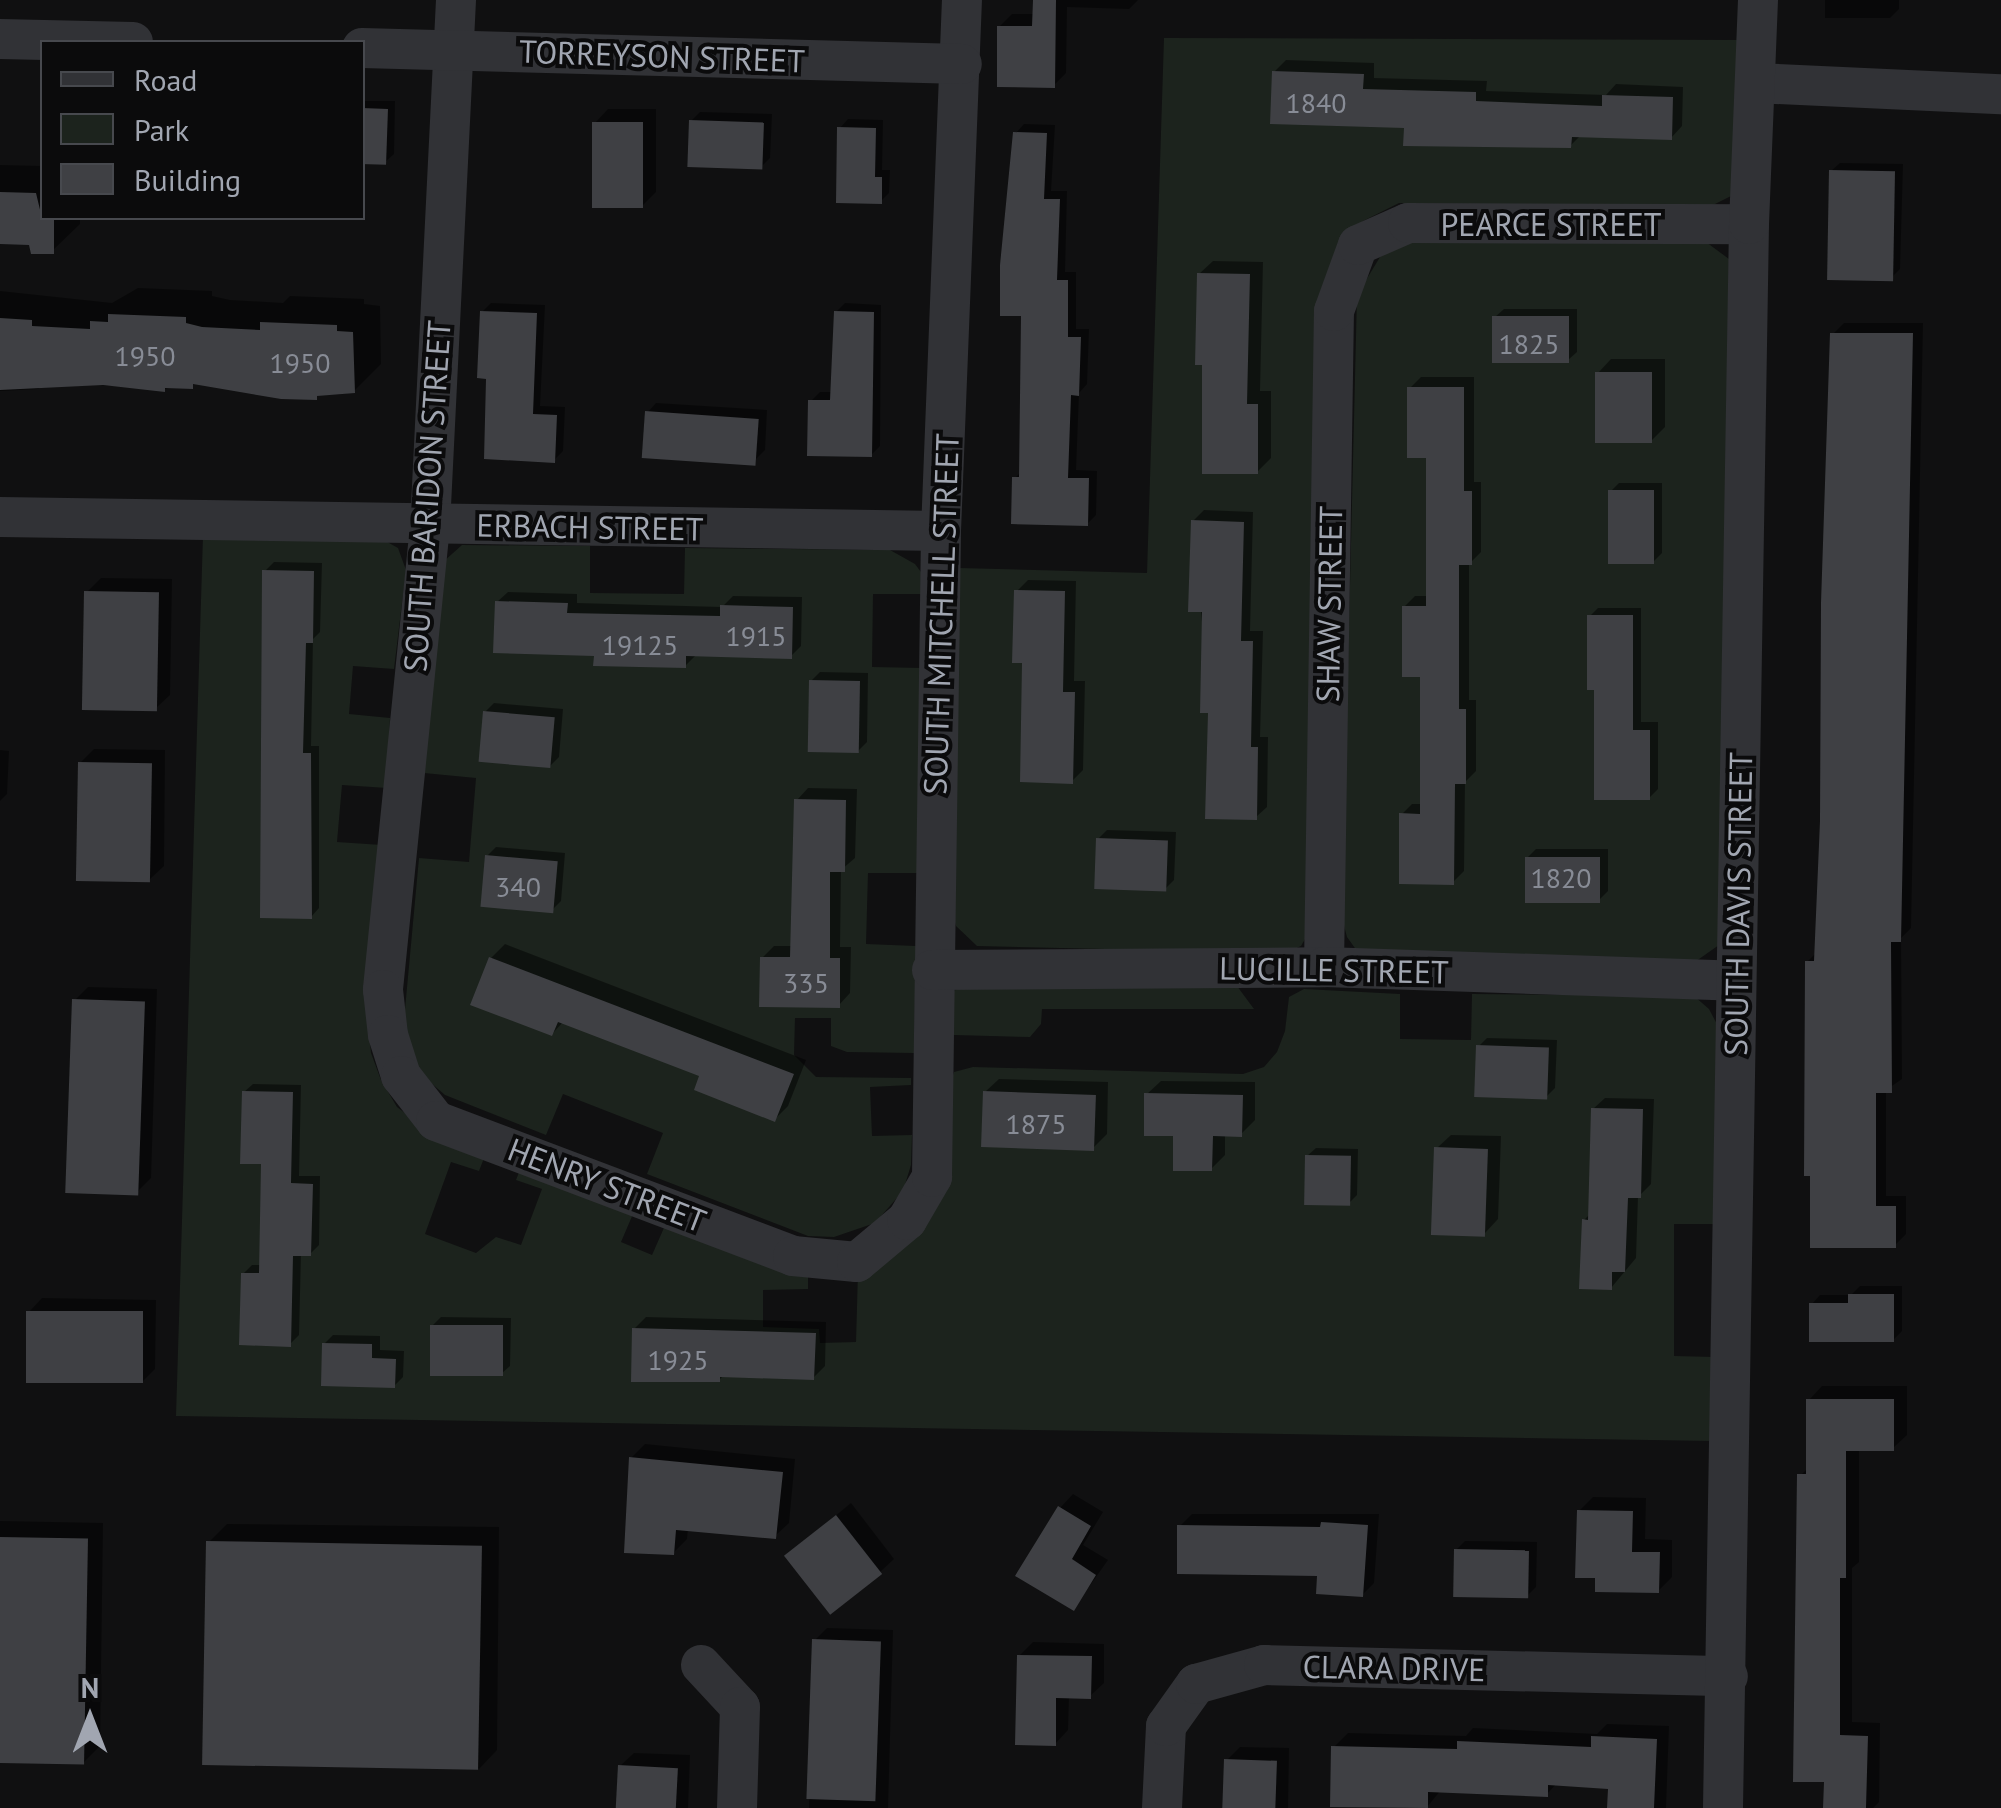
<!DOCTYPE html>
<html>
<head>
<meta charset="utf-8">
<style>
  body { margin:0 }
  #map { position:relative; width:2001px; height:1808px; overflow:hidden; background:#101011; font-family:"PT Sans",sans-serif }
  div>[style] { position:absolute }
  .green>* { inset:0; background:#1c231d }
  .shadow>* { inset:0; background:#0007 }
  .building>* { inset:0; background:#3f4044; transform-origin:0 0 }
  .minor>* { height:40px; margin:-20px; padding:0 20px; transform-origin:20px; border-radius:20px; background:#313236 }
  span { translate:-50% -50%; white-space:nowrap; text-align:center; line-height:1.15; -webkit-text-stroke:8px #0b0b0c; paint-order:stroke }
  .number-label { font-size:28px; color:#888c96 }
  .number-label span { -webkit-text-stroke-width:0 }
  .street-label { font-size:32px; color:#a1a6b1 }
  .legend { position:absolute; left:40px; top:40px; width:325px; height:180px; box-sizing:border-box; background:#0b0b0c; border:2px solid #47494e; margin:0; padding:12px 18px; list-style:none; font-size:30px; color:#a1a6b1 }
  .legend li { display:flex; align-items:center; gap:20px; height:50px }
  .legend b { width:50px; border:2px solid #47494e }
  .north { position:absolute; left:40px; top:1668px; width:100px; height:100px; -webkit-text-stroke:8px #0b0b0c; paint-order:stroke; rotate:0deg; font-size:28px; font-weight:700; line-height:40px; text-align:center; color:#a1a6b1 }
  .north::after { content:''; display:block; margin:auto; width:35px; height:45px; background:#a1a6b1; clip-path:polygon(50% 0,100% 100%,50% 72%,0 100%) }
</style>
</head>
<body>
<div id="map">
  <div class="green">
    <i style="clip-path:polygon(1164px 38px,1745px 40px,1733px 195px,1709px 207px,1399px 203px,1363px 221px,1347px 238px,1308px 934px,1301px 946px,1286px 953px,977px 946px,956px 926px,951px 909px,959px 568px,1147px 573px)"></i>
    <i style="clip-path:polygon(1417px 236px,1706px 242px,1729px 259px,1719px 945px,1692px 964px,1357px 951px,1347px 937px,1342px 918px,1357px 295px,1380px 257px)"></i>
    <i style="clip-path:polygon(203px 535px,382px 539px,398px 548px,406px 570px,394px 669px,353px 666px,349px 714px,390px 718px,387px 788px,342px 785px,337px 842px,382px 845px,368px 1023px,371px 1053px,381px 1080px,397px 1107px,425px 1128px,486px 1153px,479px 1171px,451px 1162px,425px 1234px,476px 1253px,496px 1237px,521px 1245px,542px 1189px,516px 1180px,521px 1167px,636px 1207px,621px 1242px,652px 1255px,667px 1221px,808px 1272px,808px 1289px,763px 1290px,763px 1327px,819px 1329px,820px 1343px,856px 1342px,858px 1271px,896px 1249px,954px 1072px,973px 1067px,1243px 1074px,1264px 1067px,1277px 1052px,1285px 1031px,1289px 997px,1304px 989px,1400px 994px,1400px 1039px,1471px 1040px,1472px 994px,1694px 996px,1709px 1009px,1719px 1028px,1715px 1224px,1674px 1224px,1674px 1356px,1715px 1357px,1713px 1441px,176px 1416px)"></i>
    <i style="clip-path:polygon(462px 545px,590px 546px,590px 593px,684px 594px,685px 548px,890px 550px,915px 564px,924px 576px,926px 594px,873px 594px,872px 667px,923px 668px,919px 873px,868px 873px,866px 944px,916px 946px,914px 1053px,847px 1052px,831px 1046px,831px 1018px,795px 1018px,794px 1055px,816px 1077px,911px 1078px,911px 1085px,870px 1087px,872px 1136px,912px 1135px,911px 1165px,903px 1191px,875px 1223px,834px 1237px,808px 1236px,647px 1174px,663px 1133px,563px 1094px,546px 1135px,445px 1095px,424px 1077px,412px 1058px,403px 1031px,419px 858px,469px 862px,476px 778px,424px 773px,443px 562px)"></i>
    <i style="clip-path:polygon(973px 983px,1237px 986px,1254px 1009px,1042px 1009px,1041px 1024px,1030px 1037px,954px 1035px,953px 991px)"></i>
  </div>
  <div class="shadow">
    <i style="clip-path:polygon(1036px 0,1138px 0,1129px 9px,1067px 7px,1066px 73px,1054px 85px,999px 27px,1012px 14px,1035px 14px)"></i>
    <i style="clip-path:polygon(1825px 0,1899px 0,1899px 9px,1890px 18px,1825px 18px)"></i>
    <i style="clip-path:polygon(1286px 60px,1374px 63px,1374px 78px,1487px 81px,1486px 91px,1606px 95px,1616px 84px,1683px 87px,1682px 126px,1671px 138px,1581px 135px,1570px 146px,1406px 126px,1274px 72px)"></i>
    <i style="clip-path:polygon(362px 101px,395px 101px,394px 154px,385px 162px,362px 162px)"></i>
    <i style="clip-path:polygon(608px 109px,656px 109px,656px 192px,642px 206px,595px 123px)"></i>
    <i style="clip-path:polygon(700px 112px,772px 114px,770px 158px,761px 167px,691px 121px)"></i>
    <i style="clip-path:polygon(848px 119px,883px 120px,882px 170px,890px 170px,889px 193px,881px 201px,840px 128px)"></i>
    <i style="clip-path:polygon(1024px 124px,1055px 125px,1051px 191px,1067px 191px,1065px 272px,1076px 272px,1076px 329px,1089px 329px,1087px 384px,1079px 393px,1076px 470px,1097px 471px,1096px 515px,1087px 524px,1015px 478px,1022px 471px,1023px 313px,1016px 133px)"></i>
    <i style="clip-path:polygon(1840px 163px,1903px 164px,1900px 269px,1891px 278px,1831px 171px)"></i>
    <i style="clip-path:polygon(0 165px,42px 166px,42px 218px,80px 218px,80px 224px,52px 251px,31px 242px,0 241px)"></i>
    <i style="clip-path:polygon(1213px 261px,1263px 262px,1260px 391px,1271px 391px,1271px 458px,1257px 472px,1204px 363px,1199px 274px)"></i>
    <i style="clip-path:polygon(138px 288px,212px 291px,212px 296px,230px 300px,283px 303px,290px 296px,364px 299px,364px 304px,380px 306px,381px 364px,354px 391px,344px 394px,281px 396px,196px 382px,164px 389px,49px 382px,38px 389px,0 391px,0 291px,112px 303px)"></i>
    <i style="clip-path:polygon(491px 303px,545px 305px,540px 406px,565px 407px,563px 451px,554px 460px,489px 376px,482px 312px)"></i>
    <i style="clip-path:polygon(845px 303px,881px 305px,880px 446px,871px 455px,811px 401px,820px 392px,833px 392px,836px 312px)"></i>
    <i style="clip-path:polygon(1504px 309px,1577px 309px,1577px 352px,1568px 360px,1495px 317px)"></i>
    <i style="clip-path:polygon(1844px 323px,1923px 323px,1911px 928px,1901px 938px,1902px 1079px,1886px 1090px,1886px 1196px,1906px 1196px,1906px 1234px,1895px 1245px,1813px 1245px,1807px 962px,1817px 952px,1833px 334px)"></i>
    <i style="clip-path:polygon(1611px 359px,1665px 359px,1665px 427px,1651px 441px,1598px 373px)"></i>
    <i style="clip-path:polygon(1421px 377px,1474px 377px,1474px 482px,1481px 482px,1481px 552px,1469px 564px,1469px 700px,1476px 700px,1476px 771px,1465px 782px,1464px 871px,1453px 882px,1402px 814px,1412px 804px,1423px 804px,1423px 675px,1404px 607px,1415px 596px,1428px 596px,1428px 455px,1410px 388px)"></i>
    <i style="clip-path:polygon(656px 403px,767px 410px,765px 450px,756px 459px,648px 412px)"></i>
    <i style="clip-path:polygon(1619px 483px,1662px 483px,1662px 553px,1653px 562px,1611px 491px)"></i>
    <i style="clip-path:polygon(1204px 510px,1253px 512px,1250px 631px,1263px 631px,1260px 737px,1268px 737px,1267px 807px,1256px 817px,1210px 711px,1193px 521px)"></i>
    <i style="clip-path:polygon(274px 562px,322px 563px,320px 632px,313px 639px,311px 746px,319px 746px,319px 908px,311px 917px,265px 571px)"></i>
    <i style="clip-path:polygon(101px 578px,172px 579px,170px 695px,156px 708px,87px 592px)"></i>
    <i style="clip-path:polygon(1028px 580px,1076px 581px,1074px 681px,1085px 681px,1083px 770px,1072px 781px,1025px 661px,1016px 592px)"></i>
    <i style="clip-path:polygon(508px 592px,577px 594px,577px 603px,722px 607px,733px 596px,802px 597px,801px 646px,791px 656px,697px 654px,685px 666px,497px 602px)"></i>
    <i style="clip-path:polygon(1598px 608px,1641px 608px,1641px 722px,1658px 722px,1658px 789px,1649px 798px,1596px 687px,1590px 616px)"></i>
    <i style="clip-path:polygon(820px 672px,868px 673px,867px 742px,858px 751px,811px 681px)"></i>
    <i style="clip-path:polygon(494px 703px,563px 709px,559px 757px,550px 766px,485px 712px)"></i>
    <i style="clip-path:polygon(94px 749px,165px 750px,164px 866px,150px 879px,80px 763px)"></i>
    <i style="clip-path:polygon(0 750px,9px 751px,7px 794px,0 801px)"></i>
    <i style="clip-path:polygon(808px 788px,857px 789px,855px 858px,841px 870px,840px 947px,851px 947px,850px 993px,839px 1005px,762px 958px,774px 946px,792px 946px,797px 800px)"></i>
    <i style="clip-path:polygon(1107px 830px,1176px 832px,1174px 880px,1165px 889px,1098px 839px)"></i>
    <i style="clip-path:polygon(496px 847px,565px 853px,561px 901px,552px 910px,487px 856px)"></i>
    <i style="clip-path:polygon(1536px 849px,1608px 849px,1608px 891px,1599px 900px,1527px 858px)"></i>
    <i style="clip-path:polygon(505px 944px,806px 1060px,788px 1106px,775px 1119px,703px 1075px,564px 1021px,552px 1034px,491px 958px)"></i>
    <i style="clip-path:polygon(88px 987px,157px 989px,151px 1178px,137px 1192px,75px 1000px)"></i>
    <i style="clip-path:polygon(1487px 1038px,1557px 1040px,1555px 1088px,1546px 1097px,1479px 1046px)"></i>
    <i style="clip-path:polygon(999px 1079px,1108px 1082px,1107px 1134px,1093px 1148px,985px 1092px)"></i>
    <i style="clip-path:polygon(1161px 1081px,1255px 1082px,1255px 1120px,1241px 1134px,1225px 1134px,1225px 1155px,1211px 1169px,1176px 1134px,1147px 1094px)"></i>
    <i style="clip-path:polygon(253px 1084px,301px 1085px,299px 1176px,320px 1176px,319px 1245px,310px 1254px,301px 1254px,299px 1335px,290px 1344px,243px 1274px,252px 1265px,262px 1265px,264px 1162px,244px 1092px)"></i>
    <i style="clip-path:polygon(1605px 1098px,1654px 1099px,1651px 1184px,1638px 1197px,1636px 1258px,1611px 1288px,1584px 1220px,1591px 1213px,1593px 1109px)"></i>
    <i style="clip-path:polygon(1451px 1135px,1501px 1136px,1498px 1219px,1485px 1233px,1437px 1148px)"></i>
    <i style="clip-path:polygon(1316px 1148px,1358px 1149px,1357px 1195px,1348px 1204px,1307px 1156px)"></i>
    <i style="clip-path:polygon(1860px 1286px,1902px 1286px,1902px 1331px,1893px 1340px,1812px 1304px,1820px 1295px,1851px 1295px)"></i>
    <i style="clip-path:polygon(42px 1298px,156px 1300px,155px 1369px,141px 1383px,29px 1312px)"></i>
    <i style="clip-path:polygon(441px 1317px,511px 1318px,510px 1366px,501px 1374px,432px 1326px)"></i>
    <i style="clip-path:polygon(646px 1317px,826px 1322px,825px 1366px,813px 1378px,724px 1375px,719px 1380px,634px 1329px)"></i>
    <i style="clip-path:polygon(333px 1335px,380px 1336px,380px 1350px,404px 1351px,403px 1377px,394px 1386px,324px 1344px)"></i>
    <i style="clip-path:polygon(1822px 1386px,1907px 1386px,1907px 1435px,1893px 1448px,1859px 1448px,1859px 1562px,1852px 1568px,1852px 1722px,1880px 1723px,1879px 1802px,1873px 1808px,1826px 1808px,1800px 1476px,1809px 1467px,1809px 1400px)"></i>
    <i style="clip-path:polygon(645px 1444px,795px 1459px,789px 1523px,775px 1536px,688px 1528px,687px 1539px,673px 1553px,631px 1458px)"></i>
    <i style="clip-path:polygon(1073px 1494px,1103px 1512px,1083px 1545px,1108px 1560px,1074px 1608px,1060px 1508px)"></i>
    <i style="clip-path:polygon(1593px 1497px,1646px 1498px,1645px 1539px,1672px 1540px,1672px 1577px,1658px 1591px,1598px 1576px,1579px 1511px)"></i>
    <i style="clip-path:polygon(851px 1503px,894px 1559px,880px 1572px,788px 1555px)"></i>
    <i style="clip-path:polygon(1192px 1514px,1379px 1514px,1374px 1583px,1362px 1595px,1320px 1574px,1180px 1526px)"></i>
    <i style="clip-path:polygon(0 1521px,103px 1523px,100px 1746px,84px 1762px,0 1760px)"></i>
    <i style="clip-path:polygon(227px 1524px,499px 1527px,497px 1750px,479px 1769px,209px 1542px)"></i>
    <i style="clip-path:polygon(1465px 1541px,1537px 1542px,1536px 1587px,1527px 1596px,1456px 1550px)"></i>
    <i style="clip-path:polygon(827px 1628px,893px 1630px,888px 1808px,809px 1808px,814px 1641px)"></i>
    <i style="clip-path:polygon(1033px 1642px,1104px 1644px,1104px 1683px,1090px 1696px,1069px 1696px,1068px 1730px,1055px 1744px,1019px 1656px)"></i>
    <i style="clip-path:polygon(1607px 1724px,1669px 1726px,1666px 1808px,1610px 1808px,1611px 1786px,1557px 1783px,1547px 1794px,1441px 1790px,1427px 1807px,1334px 1747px,1348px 1733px,1466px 1736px,1473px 1728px,1597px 1734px)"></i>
    <i style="clip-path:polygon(1240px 1747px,1289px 1748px,1288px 1808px,1225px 1808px,1227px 1760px)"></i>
    <i style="clip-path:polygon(634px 1753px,690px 1755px,688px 1808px,618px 1808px,620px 1766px)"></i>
  </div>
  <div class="building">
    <i style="clip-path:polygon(1033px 0,1056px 0,1055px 88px,997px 87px,997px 26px,1032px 26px)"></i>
    <i style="clip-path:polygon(1272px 71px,1364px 74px,1363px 89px,1476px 92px,1476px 101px,1602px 106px,1602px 95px,1673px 97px,1672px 140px,1572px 137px,1571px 148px,1403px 146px,1404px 128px,1270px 124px)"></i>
    <i style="left:362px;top:108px;width:26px;height:56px;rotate:2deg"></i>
    <i style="left:689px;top:120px;width:75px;height:47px;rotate:2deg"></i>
    <i style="left:592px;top:122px;width:51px;height:86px"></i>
    <i style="clip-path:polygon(837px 127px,876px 128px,875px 177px,882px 177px,882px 204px,836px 203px)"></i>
    <i style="clip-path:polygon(1013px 132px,1047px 133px,1044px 199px,1060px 199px,1057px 280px,1068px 280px,1068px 337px,1081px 337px,1079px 396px,1071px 395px,1068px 478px,1089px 478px,1088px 526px,1011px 524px,1012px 477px,1019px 477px,1021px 316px,1000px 316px,1000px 265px)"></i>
    <i style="left:1829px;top:170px;width:66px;height:110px;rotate:1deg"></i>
    <i style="clip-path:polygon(0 192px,36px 193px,42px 218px,54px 218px,54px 254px,31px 254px,29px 245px,0 244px)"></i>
    <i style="clip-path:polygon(1197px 273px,1250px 274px,1247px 404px,1258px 404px,1258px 474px,1202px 474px,1202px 365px,1195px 365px)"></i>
    <i style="clip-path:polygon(480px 311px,537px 313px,533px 414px,557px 415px,555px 463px,484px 459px,486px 379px,477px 378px)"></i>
    <i style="clip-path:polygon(834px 311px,874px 312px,872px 457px,807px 456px,808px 400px,830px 400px)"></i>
    <i style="clip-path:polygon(108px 314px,186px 317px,186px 323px,202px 327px,260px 330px,260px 322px,337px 325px,337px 331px,353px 332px,355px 393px,317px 396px,317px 400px,281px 399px,193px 384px,193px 389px,165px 388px,165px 392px,103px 385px,0 390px,0 318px,32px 320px,32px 326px,90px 329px,90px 321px,108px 322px)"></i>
    <i style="left:1492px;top:316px;width:77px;height:47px"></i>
    <i style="clip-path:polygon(1830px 333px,1913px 333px,1901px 942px,1891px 942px,1892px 1093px,1876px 1093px,1876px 1206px,1896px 1206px,1896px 1248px,1810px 1248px,1810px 1176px,1804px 1176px,1805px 961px,1814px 961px,1820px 821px,1821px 603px)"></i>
    <i style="left:1595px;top:372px;width:57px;height:71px"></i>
    <i style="clip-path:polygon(1407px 387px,1464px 387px,1464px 491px,1472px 491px,1472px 565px,1459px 565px,1459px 709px,1466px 709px,1466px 784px,1455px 784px,1454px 885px,1399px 884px,1399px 813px,1420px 814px,1420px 677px,1402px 677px,1402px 606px,1426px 606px,1426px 458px,1407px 458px)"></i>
    <i style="left:645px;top:411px;width:114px;height:47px;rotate:4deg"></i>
    <i style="left:1608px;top:490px;width:46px;height:74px"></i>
    <i style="clip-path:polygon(1191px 520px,1244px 522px,1241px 641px,1253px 641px,1251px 747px,1258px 747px,1257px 820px,1205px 819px,1208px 713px,1200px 713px,1202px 612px,1188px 612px)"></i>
    <i style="clip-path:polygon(262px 570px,314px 571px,313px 643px,306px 643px,303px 753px,311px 753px,312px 919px,260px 918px)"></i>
    <i style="clip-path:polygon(1014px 590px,1065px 591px,1063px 692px,1075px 692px,1073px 784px,1020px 782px,1022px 663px,1012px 663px)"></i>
    <i style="left:84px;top:591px;width:75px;height:119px;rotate:1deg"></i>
    <i style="clip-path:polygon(495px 601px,568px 603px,567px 613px,720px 616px,720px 605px,793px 607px,792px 659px,686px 656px,686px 668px,593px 666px,594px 656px,493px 653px)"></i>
    <i style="clip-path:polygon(1587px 615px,1633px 615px,1633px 730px,1650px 730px,1650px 800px,1594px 800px,1594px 690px,1587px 690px)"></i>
    <i style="left:809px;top:680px;width:51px;height:72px;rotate:1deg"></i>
    <i style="left:483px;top:711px;width:72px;height:51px;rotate:5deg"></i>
    <i style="left:78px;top:762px;width:74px;height:119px;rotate:1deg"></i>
    <i style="clip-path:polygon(794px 799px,846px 800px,845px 872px,830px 872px,830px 958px,840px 958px,840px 1008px,759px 1007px,760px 957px,790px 957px)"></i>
    <i style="left:1096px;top:838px;width:72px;height:51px;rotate:2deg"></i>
    <i style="left:485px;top:855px;width:73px;height:52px;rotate:5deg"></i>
    <i style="left:1525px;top:857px;width:75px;height:46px"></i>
    <i style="clip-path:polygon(489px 957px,794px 1074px,775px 1122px,694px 1090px,699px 1076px,558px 1022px,552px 1036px,470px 1005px)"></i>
    <i style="left:72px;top:999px;width:73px;height:194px;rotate:2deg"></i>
    <i style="left:1476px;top:1045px;width:73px;height:52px;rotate:2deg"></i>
    <i style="clip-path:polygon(242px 1091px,293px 1092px,291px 1183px,313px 1184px,311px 1256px,293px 1256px,291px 1347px,239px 1345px,241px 1273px,259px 1273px,261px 1164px,240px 1164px)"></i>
    <i style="left:983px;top:1091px;width:113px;height:56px;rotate:2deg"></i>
    <i style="clip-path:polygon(1144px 1093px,1243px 1095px,1242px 1137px,1213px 1136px,1212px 1171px,1173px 1171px,1173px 1136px,1144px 1136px)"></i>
    <i style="clip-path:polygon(1591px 1108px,1643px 1109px,1641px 1198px,1628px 1198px,1625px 1272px,1612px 1272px,1612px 1290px,1579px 1289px,1582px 1219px,1588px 1220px)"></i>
    <i style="left:1434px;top:1147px;width:54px;height:88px;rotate:2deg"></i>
    <i style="left:1305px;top:1155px;width:46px;height:50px;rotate:1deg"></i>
    <i style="clip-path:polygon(1848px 1294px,1894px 1294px,1894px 1342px,1809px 1342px,1809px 1303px,1848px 1303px)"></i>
    <i style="left:26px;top:1311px;width:117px;height:72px"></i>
    <i style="left:430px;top:1325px;width:73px;height:51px"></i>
    <i style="clip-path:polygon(632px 1328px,816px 1333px,814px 1380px,720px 1377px,720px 1382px,631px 1382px)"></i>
    <i style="clip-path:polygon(322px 1343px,372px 1344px,372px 1358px,396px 1359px,395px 1388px,321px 1386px)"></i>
    <i style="clip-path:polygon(1806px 1399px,1894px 1399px,1894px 1451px,1846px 1451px,1846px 1578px,1840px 1578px,1840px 1735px,1868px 1736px,1866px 1808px,1823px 1808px,1824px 1782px,1793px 1782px,1797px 1474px,1806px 1474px)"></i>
    <i style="clip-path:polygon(629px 1457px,783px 1472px,776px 1539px,676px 1530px,674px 1555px,624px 1553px)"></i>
    <i style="clip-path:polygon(1058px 1506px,1091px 1526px,1072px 1559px,1096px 1575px,1074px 1611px,1015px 1576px)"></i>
    <i style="clip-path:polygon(1577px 1510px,1633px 1511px,1632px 1552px,1660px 1552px,1659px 1593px,1595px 1592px,1595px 1578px,1575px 1578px)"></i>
    <i style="left:836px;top:1515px;width:75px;height:66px;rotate:52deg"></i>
    <i style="clip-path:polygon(1321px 1522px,1368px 1525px,1363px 1597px,1316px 1594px,1317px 1576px,1177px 1574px,1177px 1525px,1320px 1527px)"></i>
    <i style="left:0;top:1537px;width:88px;height:226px;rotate:1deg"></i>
    <i style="left:206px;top:1541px;width:276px;height:224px;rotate:1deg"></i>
    <i style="left:1454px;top:1549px;width:75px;height:48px;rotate:1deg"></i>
    <i style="left:812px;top:1639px;width:69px;height:160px;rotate:2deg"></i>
    <i style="clip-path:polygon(1017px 1655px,1092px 1656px,1091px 1699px,1056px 1698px,1056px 1746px,1015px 1745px)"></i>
    <i style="clip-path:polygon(1591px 1736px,1657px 1739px,1654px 1808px,1607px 1808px,1608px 1789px,1548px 1785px,1548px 1797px,1428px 1792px,1428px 1808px,1330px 1807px,1331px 1746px,1457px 1749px,1457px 1741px,1591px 1747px)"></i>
    <i style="left:1224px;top:1759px;width:53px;height:49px;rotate:2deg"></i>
    <i style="left:618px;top:1765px;width:60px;height:43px;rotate:3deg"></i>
  </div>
  <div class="minor">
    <i style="left:456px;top:0;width:527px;rotate:92.83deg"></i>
    <i style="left:430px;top:526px;width:466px;rotate:95.8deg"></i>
    <i style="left:383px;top:990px;width:45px;rotate:83.7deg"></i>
    <i style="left:388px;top:1035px;width:43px;rotate:72.4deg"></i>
    <i style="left:401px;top:1076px;width:57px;rotate:52.1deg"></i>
    <i style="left:436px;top:1121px;width:382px;rotate:20.7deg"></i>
    <i style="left:793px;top:1256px;width:64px;rotate:5.4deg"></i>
    <i style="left:857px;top:1262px;width:65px;rotate:-40deg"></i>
    <i style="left:907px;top:1220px;width:50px;rotate:-59.8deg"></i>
    <i style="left:932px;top:1177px;width:646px;rotate:-89.2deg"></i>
    <i style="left:941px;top:531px;width:531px;rotate:-87.74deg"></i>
    <i style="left:0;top:39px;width:133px;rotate:1.3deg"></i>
    <i style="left:362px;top:48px;width:600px;rotate:1.53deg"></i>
    <i style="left:1755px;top:83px;width:246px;rotate:2.6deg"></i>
    <i style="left:0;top:517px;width:941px;rotate:0.85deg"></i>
    <i style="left:1324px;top:967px;width:656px;rotate:-89.13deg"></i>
    <i style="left:1334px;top:311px;width:70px;rotate:-70deg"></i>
    <i style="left:1358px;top:245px;width:55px;rotate:-23.7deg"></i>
    <i style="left:1408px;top:223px;width:341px;rotate:0.2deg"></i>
    <i style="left:932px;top:970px;width:392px;rotate:-0.4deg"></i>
    <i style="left:1324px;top:967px;width:412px;rotate:1.9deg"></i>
    <i style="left:701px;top:1665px;width:57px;rotate:47.1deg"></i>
    <i style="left:740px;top:1707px;width:101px;rotate:91.7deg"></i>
    <i style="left:1162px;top:1808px;width:82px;rotate:-87.2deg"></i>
    <i style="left:1166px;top:1726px;width:52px;rotate:-54.5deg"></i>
    <i style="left:1196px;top:1684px;width:71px;rotate:-15.6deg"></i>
    <i style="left:1264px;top:1665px;width:464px;rotate:1.4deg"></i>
    <i style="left:1723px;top:1808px;width:1584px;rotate:-89.06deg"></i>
    <i style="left:1749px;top:224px;width:224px;rotate:-87.7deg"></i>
  </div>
  <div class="number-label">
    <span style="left:1316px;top:103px">1840</span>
    <span style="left:1529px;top:344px">1825</span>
    <span style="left:145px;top:356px">1950</span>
    <span style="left:300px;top:363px">1950</span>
    <span style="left:756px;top:636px">1915</span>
    <span style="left:640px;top:645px">19125</span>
    <span style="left:1561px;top:878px">1820</span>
    <span style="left:518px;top:887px">340</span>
    <span style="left:806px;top:983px">335</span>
    <span style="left:1036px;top:1124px">1875</span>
    <span style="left:678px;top:1360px">1925</span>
  </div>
  <div class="street-label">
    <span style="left:662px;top:56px;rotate:2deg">TORREYSON STREET</span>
    <span style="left:1551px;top:224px">PEARCE STREET</span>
    <span style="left:427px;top:496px;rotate:-86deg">SOUTH BARIDON STREET</span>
    <span style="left:590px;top:527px;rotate:1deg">ERBACH STREET</span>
    <span style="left:1329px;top:604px;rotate:-89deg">SHAW STREET</span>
    <span style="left:941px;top:614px;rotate:-88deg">SOUTH MITCHELL STREET</span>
    <span style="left:1738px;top:904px;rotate:-89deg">SOUTH DAVIS STREET</span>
    <span style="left:1334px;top:970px;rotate:1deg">LUCILLE STREET</span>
    <span style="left:607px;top:1185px;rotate:21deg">HENRY STREET</span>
    <span style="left:1394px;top:1668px;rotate:1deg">CLARA DRIVE</span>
  </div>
  <ul class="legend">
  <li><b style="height:12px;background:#313236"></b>Road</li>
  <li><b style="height:28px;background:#1c231d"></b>Park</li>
  <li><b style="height:28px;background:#3f4044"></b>Building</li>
  </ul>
  <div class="north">N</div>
</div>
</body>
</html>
